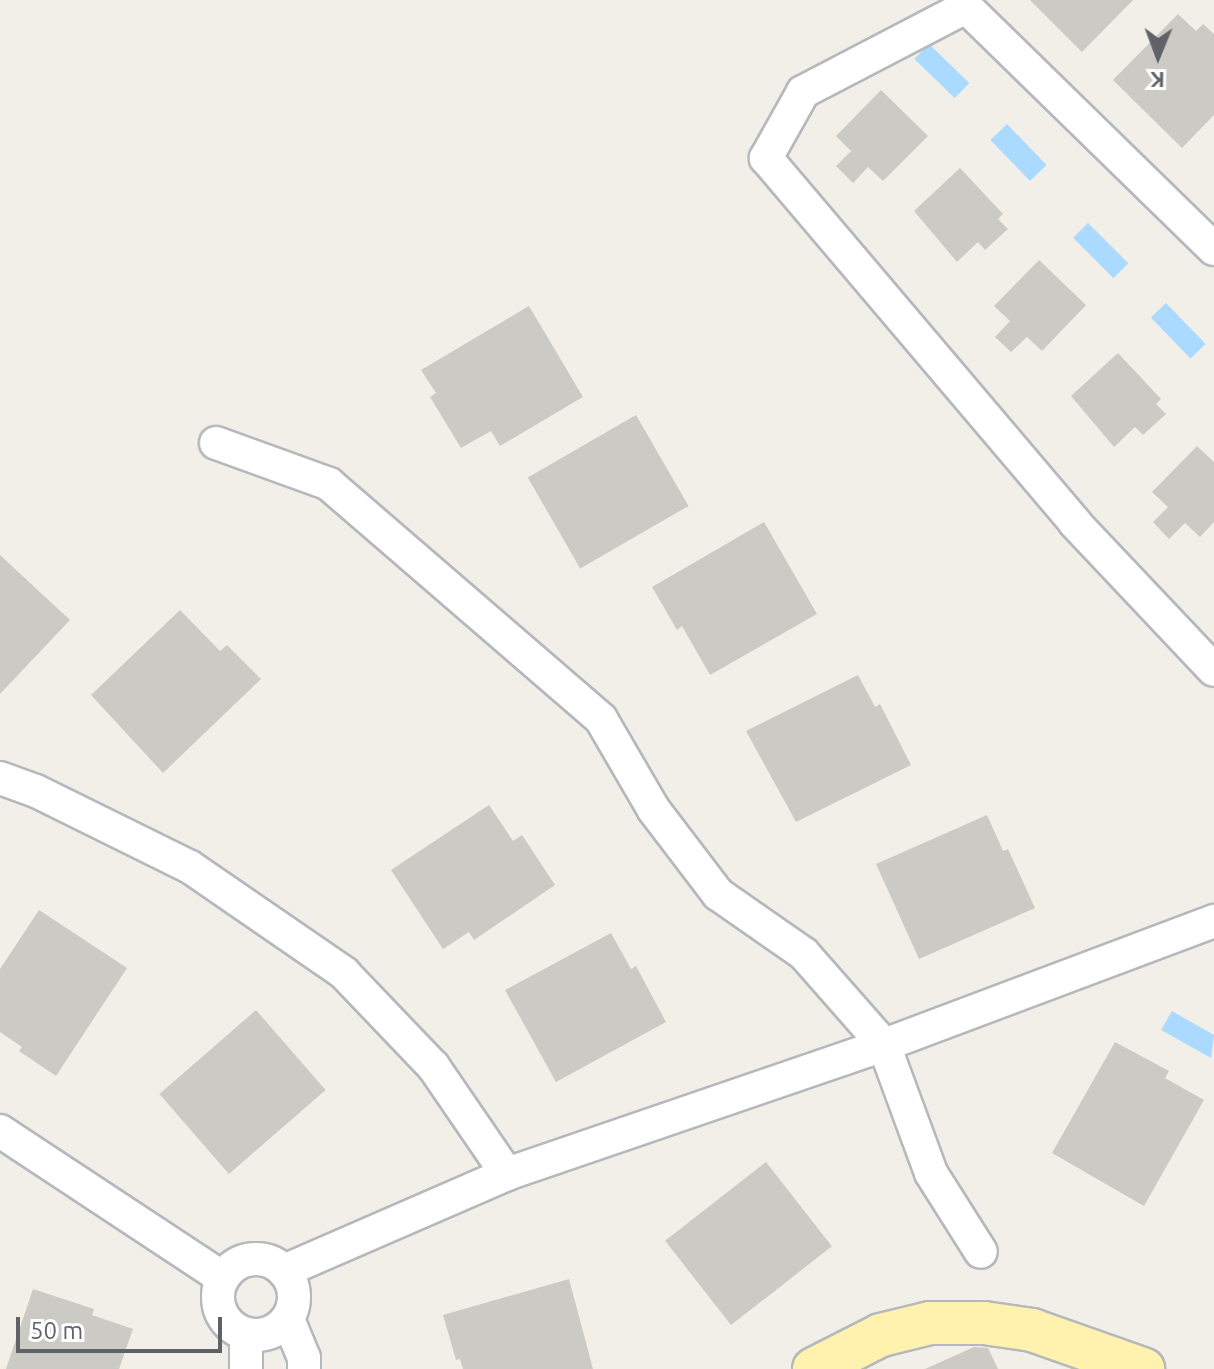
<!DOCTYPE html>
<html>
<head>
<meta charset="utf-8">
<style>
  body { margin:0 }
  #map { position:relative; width:1214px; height:1369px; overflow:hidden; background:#f1efe8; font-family:Ubuntu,sans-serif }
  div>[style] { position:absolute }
  .water>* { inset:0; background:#aadaff; transform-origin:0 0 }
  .building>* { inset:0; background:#cccac5; transform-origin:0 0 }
  .roads { filter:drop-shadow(2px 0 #b5b8bc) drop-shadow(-2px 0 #b5b8bc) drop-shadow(0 2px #b5b8bc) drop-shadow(0 -2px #b5b8bc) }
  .minor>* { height:32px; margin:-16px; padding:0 16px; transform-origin:16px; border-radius:16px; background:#fff }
  .minor>.ring { margin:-16px; padding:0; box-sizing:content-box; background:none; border:32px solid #fff; border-radius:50% }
  .major>* { height:42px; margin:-21px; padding:0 21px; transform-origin:21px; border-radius:21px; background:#fff2af }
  span { translate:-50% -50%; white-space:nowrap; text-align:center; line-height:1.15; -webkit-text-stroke:7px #fff; paint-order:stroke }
  .north { position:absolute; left:1118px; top:16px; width:80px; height:80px; -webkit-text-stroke:6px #fff; paint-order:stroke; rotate:181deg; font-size:22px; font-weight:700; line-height:32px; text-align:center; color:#5f6368 }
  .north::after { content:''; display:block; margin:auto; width:28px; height:36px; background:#5f6368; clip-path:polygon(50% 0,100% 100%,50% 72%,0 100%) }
  .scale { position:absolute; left:16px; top:1317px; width:206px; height:36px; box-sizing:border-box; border:4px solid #5f6368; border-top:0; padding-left:10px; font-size:24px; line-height:28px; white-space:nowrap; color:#5f6368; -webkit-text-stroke:6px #fff; paint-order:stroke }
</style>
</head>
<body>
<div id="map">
  <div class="water">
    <i style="left:929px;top:44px;width:56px;height:21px;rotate:44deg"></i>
    <i style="left:1007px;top:124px;width:57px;height:23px;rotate:46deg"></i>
    <i style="left:1088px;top:223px;width:57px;height:21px;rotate:45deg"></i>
    <i style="left:1166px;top:303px;width:57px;height:21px;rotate:46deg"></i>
    <i style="clip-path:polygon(1172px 1011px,1214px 1035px,1211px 1058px,1161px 1030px)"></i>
  </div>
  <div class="building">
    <i style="clip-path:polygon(1030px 0,1133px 0,1082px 52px)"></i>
    <i style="clip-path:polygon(1178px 14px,1196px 31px,1203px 24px,1214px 34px,1214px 115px,1182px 148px,1113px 80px)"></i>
    <i style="clip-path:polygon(881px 90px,928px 136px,883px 181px,868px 167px,853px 183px,836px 166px,851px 151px,836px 136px)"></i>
    <i style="clip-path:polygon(960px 168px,1003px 214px,998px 219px,1008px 229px,985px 250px,978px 242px,957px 262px,914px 211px)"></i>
    <i style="clip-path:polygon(1039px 260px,1086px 305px,1042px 351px,1027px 337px,1011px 352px,995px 337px,1010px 321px,994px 306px)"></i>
    <i style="clip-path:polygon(529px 306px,583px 397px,500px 446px,491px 431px,461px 448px,430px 397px,436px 393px,421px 370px)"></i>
    <i style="clip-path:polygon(1118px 353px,1161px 399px,1156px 404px,1166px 414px,1143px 435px,1135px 427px,1114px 447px,1071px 396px)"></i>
    <i style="left:636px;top:415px;width:105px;height:125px;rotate:60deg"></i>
    <i style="clip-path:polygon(1197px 446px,1214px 462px,1214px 522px,1200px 537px,1185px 523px,1169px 539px,1153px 522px,1168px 507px,1152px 492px)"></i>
    <i style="clip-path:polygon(764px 522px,817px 614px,710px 675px,682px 626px,677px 630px,652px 587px)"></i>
    <i style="clip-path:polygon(0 555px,70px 620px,0 694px)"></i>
    <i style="clip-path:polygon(180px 610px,220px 651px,227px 645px,261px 679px,163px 773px,91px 695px)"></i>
    <i style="clip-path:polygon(858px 675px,875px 707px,880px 704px,911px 765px,796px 822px,746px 731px)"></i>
    <i style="clip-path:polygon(489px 805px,513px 841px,522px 835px,555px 885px,474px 940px,469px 932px,443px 949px,391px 870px)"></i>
    <i style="clip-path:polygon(987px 815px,1003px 851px,1008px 849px,1035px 908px,919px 959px,876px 864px)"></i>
    <i style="clip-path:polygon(39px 910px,127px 968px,56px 1076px,19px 1051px,22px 1047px,0 1032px,0 969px)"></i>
    <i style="clip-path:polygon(611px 933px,631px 969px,636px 966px,666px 1022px,556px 1082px,505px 990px)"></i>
    <i style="left:256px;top:1010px;width:106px;height:128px;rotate:49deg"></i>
    <i style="clip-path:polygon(1115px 1042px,1169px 1071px,1165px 1078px,1204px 1100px,1144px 1206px,1052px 1153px)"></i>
    <i style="left:766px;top:1162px;width:107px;height:128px;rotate:52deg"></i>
    <i style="clip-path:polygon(569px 1279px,593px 1369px,463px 1369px,460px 1359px,456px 1360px,443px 1315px)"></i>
    <i style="clip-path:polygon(33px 1289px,94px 1309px,92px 1315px,133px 1329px,119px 1369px,6px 1369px)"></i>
    <i style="clip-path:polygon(974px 1347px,988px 1348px,998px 1369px,925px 1369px)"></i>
  </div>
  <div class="roads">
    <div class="minor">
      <i style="left:1214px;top:249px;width:347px;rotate:-135.7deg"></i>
      <i style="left:966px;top:7px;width:184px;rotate:152.5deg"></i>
      <i style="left:803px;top:92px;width:76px;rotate:119.3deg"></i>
      <i style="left:766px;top:158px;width:478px;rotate:49.7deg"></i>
      <i style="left:1075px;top:523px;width:202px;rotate:46.6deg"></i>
      <i style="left:216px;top:443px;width:120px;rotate:19.9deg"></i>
      <i style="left:329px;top:484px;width:359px;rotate:40.8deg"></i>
      <i style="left:601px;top:719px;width:105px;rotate:59.8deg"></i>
      <i style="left:654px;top:810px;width:106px;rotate:52.7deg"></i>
      <i style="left:718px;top:894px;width:105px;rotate:34.9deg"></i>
      <i style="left:804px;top:954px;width:121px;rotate:48.7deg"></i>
      <i style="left:884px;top:1045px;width:136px;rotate:69.8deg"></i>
      <i style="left:931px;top:1173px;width:93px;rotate:57.7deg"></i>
      <i style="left:0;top:778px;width:38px;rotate:20deg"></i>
      <i style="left:36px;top:791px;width:172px;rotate:26.3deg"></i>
      <i style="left:190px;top:867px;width:187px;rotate:34.5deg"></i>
      <i style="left:344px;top:973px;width:129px;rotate:46.3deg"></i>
      <i style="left:433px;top:1066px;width:131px;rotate:55.6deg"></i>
      <i style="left:0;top:1131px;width:267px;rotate:33.4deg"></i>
      <i class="ring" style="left:218px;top:1259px;width:44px;height:44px"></i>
      <i style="left:284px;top:1271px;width:243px;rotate:-23.5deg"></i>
      <i style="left:507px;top:1174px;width:398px;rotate:-18.9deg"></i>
      <i style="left:884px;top:1045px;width:353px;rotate:-20.6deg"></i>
      <i style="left:288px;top:1319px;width:42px;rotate:67.7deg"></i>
      <i style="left:304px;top:1358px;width:11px;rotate:90deg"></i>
      <i style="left:246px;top:1335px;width:34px;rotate:90deg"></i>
    </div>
    <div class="major">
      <i style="left:814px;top:1369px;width:75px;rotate:-26.9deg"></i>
      <i style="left:881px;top:1335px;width:50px;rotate:-13.8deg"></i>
      <i style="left:930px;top:1323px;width:54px"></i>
      <i style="left:984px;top:1323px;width:49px;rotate:8.3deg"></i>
      <i style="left:1032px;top:1330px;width:118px;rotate:19.4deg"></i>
    </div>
  </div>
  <div class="north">K</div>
  <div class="scale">50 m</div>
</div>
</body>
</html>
